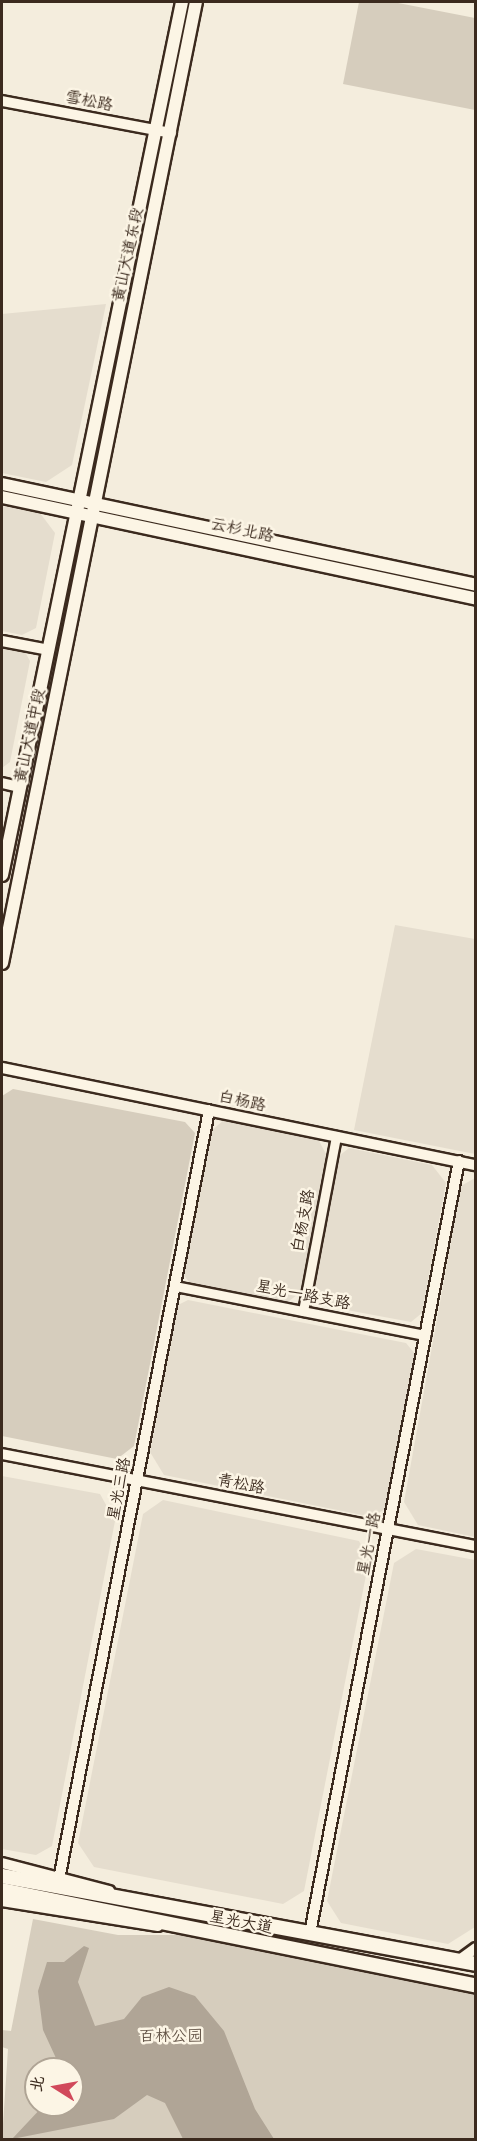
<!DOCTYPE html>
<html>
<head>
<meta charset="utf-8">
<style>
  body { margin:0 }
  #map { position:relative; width:477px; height:2141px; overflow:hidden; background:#f4eddd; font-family:Kalam,"LXGW WenKai TC",sans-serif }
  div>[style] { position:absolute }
  .built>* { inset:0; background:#e5ddce }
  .green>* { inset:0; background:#d6cdbd }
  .water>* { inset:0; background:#b0a596 }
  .roads { filter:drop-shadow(2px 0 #3b2a1e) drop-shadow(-2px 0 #3b2a1e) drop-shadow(0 2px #3b2a1e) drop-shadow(0 -2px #3b2a1e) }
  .minor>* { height:9px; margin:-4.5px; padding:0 4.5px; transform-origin:4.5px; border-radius:4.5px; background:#fcf5e5 }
  .tertiary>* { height:10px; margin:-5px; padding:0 5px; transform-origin:5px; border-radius:5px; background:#fcf5e5 }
  .secondary>* { height:12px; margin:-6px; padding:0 6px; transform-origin:6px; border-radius:6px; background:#fcf5e5 }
  .primary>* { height:14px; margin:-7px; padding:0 7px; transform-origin:7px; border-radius:7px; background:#fcf5e5 }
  span { translate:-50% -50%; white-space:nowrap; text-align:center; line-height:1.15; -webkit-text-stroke:5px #fcf5e5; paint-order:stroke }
  .street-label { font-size:16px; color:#3b2a1e }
  .park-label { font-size:16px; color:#625346 }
  .frame { position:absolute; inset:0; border:3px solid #3b2a1e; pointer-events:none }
  .north { position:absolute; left:24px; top:2057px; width:60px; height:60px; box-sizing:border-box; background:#fcf5e5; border:2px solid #afa495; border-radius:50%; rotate:281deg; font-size:16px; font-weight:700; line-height:24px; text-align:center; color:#3b2a1e }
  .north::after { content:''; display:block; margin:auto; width:21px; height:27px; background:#d1495b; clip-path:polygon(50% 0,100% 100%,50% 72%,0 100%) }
</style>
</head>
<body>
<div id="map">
  <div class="built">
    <i style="clip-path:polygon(106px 304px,72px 465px,46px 482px,2px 473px,2px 314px)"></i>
    <i style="clip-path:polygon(2px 506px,40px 513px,55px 533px,36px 628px,22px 635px,2px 631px)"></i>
    <i style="clip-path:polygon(2px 647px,25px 652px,30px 661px,10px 762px,2px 768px)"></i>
    <i style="clip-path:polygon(395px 925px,475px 939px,475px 1154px,354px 1130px)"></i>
    <i style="clip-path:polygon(224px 1120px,318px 1139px,326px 1154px,301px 1292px,285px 1304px,192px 1286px,183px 1274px,211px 1131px)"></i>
    <i style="clip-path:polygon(349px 1148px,432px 1165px,446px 1183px,422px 1313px,411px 1322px,320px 1305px,312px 1294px,339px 1156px)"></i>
    <i style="clip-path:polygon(475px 1178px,475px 1537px,418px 1525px,404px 1502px,461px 1186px)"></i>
    <i style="clip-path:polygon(188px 1300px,406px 1343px,415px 1354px,385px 1509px,372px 1517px,164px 1475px,150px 1452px,178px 1305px)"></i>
    <i style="clip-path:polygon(2px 1476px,100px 1494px,115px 1521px,52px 1846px,36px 1855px,2px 1849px)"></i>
    <i style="clip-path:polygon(163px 1500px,359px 1541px,369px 1560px,304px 1891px,283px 1904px,94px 1867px,78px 1843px,143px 1514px)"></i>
    <i style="clip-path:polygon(416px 1549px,475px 1560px,475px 1927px,448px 1944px,341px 1923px,327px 1901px,394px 1563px)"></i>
  </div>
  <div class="green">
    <i style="clip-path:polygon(359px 2px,393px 2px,475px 18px,475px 110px,343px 84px)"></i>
    <i style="clip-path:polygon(13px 1089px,185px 1122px,195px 1133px,134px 1446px,117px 1459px,2px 1436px,2px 1096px)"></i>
    <i style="clip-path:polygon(evenodd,33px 1919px,118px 1935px,180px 1935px,475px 1992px,475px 2139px,2px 2139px,8px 2049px,2px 2047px,2px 2030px,11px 2031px,33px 1919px,36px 2069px,72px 2069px,72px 2105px,36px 2105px,36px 2069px)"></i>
  </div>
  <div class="water">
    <i style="clip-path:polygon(84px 1946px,89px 1948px,78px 1982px,95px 2026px,124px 2019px,142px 1997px,169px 1987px,195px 1996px,224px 2031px,255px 2109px,274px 2139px,183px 2139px,165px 2103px,147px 2095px,114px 2119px,12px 2139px,44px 2105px,72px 2105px,72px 2069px,61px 2069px,43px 2030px,38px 1991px,47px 1962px,64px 1962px)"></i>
  </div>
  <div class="roads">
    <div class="minor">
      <i style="left:175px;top:1286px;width:255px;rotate:11.1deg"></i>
      <i style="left:303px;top:1311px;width:178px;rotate:-79.3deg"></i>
    </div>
    <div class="tertiary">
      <i style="left:2px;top:101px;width:172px;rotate:10.7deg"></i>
      <i style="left:2px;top:641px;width:48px;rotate:10.8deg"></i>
      <i style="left:2px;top:783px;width:18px;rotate:13deg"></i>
      <i style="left:2px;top:1068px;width:484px;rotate:11.6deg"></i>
      <i style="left:2px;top:1454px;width:483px;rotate:11deg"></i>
      <i style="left:2px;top:1863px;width:111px;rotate:14.7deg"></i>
      <i style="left:60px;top:1874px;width:778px;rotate:-78.96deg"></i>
      <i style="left:2px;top:1901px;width:158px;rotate:9.1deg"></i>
      <i style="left:310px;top:1933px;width:786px;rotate:-79.08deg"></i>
      <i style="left:458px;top:1961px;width:22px;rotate:-36deg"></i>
    </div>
    <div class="secondary">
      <i style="left:2px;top:484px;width:485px;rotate:12deg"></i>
      <i style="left:2px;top:497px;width:485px;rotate:12.1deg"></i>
      <i style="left:2px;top:875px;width:891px;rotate:-78.35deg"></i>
      <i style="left:2px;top:963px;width:980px;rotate:-78.59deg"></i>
    </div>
    <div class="primary">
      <i style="left:2px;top:1876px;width:482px;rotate:10.5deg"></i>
      <i style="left:2px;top:1890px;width:484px;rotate:11.4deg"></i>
    </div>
  </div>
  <div class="street-label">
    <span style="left:89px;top:102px;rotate:11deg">雪松路</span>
    <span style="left:129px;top:255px;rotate:-78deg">黄山大道东段</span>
    <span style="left:242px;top:531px;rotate:12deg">云杉北路</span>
    <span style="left:31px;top:736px;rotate:-78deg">黄山大道中段</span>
    <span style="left:242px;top:1102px;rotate:12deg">白杨路</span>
    <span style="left:304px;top:1221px;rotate:-79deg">白杨支路</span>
    <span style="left:303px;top:1296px;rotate:11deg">星光一路支路</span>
    <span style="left:241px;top:1485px;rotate:11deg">青松路</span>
    <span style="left:120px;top:1489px;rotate:-79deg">星光三路</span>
    <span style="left:370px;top:1544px;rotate:-79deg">星光一路</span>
    <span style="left:241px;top:1923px;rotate:11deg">星光大道</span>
  </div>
  <div class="park-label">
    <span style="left:171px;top:2037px">百林公园</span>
  </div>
  <div class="frame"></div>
  <div class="north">北</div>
</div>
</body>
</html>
